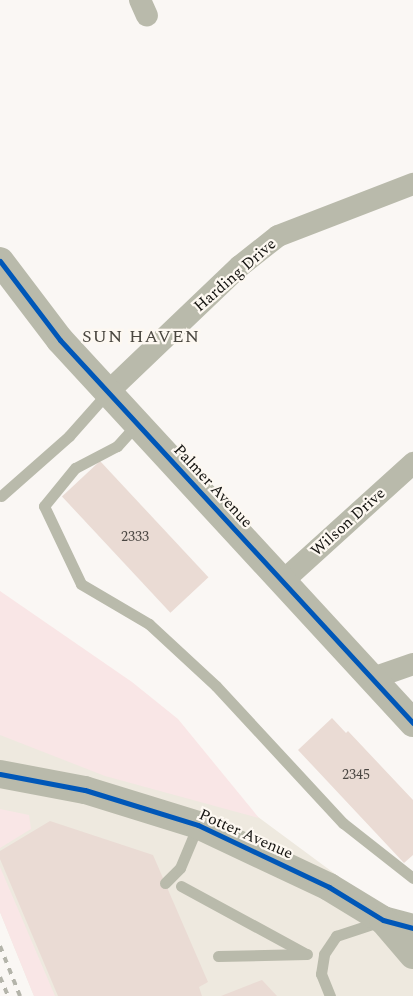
<!DOCTYPE html>
<html>
<head>
<meta charset="utf-8">
<style>
  body { margin:0 }
  #map { position:relative; width:413px; height:996px; overflow:hidden; background:#faf7f4; font-family:Spectral,serif }
  div>[style] { position:absolute }
  .built>* { inset:0; background:#eee9df }
  .green>* { inset:0; background:#f9e6e6 }
  .building>* { inset:0; background:#eadbd4; transform-origin:0 0 }
  .service>* { height:11px; margin:-5.5px; padding:0 5.5px; transform-origin:5.5px; border-radius:5.5px; background:#b9baab }
  .minor>* { height:22px; margin:-11px; padding:0 11px; transform-origin:11px; border-radius:11px; background:#b9baab }
  .tertiary>* { height:28px; margin:-14px; padding:0 14px; transform-origin:14px; border-radius:14px; background:#b9baab }
  .rail>* { height:4px; margin-top:-2px; transform-origin:0; background:repeating-linear-gradient(90deg,#b4b4aa 0 6px,transparent 0 12px) }
  .cycleway>* { height:5px; margin:-2.5px; padding:0 2.5px; transform-origin:2.5px; border-radius:2.5px; background:#0057b8 }
  span { translate:-50% -50%; white-space:nowrap; text-align:center; line-height:1.15; -webkit-text-stroke:4.5px #fdf8f1; paint-order:stroke }
  .number-label { font-size:14px; color:#4a4642 }
  .number-label span { -webkit-text-stroke-width:0 }
  .street-label { font-size:16px; color:#151411 }
  .neighbourhood-label { font-size:18px; color:#4a4740; letter-spacing:1px }
</style>
</head>
<body>
<div id="map">
  <div class="built">
    <i style="clip-path:polygon(0 626px,396px 919px,413px 914px,413px 996px,34px 996px,0 912px)"></i>
  </div>
  <div class="green">
    <i style="clip-path:polygon(0 591px,132px 682px,178px 719px,259px 818px,105px 776px,0 735px)"></i>
    <i style="clip-path:polygon(0 809px,29px 815px,31px 829px,0 848px)"></i>
    <i style="clip-path:polygon(0 867px,55px 996px,34px 996px,0 912px)"></i>
  </div>
  <div class="building">
    <i style="left:100px;top:461px;width:159px;height:52px;rotate:47deg"></i>
    <i style="clip-path:polygon(332px 718px,346px 733px,348px 731px,413px 800px,413px 855px,404px 863px,298px 750px)"></i>
    <i style="clip-path:polygon(50px 821px,153px 855px,208px 982px,199px 987px,202px 996px,58px 996px,0 859px,0 851px)"></i>
    <i style="clip-path:polygon(262px 980px,277px 996px,221px 996px)"></i>
  </div>
  <div class="service">
    <i style="left:137px;top:424px;width:30px;rotate:132deg"></i>
    <i style="left:117px;top:446px;width:47px;rotate:152.4deg"></i>
    <i style="left:75px;top:468px;width:49px;rotate:129.2deg"></i>
    <i style="left:44px;top:506px;width:86px;rotate:64.6deg"></i>
    <i style="left:81px;top:584px;width:79px;rotate:30.5deg"></i>
    <i style="left:149px;top:624px;width:91px;rotate:42.8deg"></i>
    <i style="left:216px;top:686px;width:187px;rotate:47.2deg"></i>
    <i style="left:343px;top:823px;width:89px;rotate:38.2deg"></i>
    <i style="left:1px;top:496px;width:91px;rotate:-41.4deg"></i>
    <i style="left:69px;top:436px;width:59px;rotate:-48.4deg"></i>
    <i style="left:165px;top:883px;width:21px;rotate:-45deg"></i>
    <i style="left:180px;top:868px;width:47px;rotate:-67.3deg"></i>
    <i style="left:181px;top:886px;width:142px;rotate:28.5deg"></i>
    <i style="left:218px;top:956px;width:89px;rotate:-1.3deg"></i>
    <i style="left:330px;top:996px;width:24px;rotate:-112deg"></i>
    <i style="left:321px;top:974px;width:20px;rotate:-81deg"></i>
    <i style="left:324px;top:954px;width:22px;rotate:-56deg"></i>
    <i style="left:336px;top:936px;width:47px;rotate:-18.4deg"></i>
  </div>
  <div class="minor">
    <i style="left:140px;top:0;width:17px;rotate:66deg"></i>
    <i style="left:108px;top:392px;width:182px;rotate:-43.7deg"></i>
    <i style="left:240px;top:266px;width:48px;rotate:-38.3deg"></i>
    <i style="left:278px;top:236px;width:145px;rotate:-21.1deg"></i>
    <i style="left:283px;top:581px;width:176px;rotate:-42.2deg"></i>
    <i style="left:373px;top:678px;width:42px;rotate:-19.3deg"></i>
  </div>
  <div class="tertiary">
    <i style="left:0;top:261px;width:99px;rotate:52.8deg"></i>
    <i style="left:60px;top:340px;width:521px;rotate:47.33deg"></i>
    <i style="left:0;top:774px;width:86px;rotate:10.7deg"></i>
    <i style="left:85px;top:790px;width:118px;rotate:17.2deg"></i>
    <i style="left:198px;top:825px;width:145px;rotate:25.3deg"></i>
    <i style="left:329px;top:887px;width:63px;rotate:31.4deg"></i>
    <i style="left:383px;top:920px;width:31px;rotate:15deg"></i>
    <i style="left:383px;top:920px;width:46px;rotate:49.4deg"></i>
  </div>
  <div class="rail">
    <i style="left:0;top:946px;width:54px;rotate:68.2deg"></i>
    <i style="left:0;top:977px;width:21px;rotate:67deg"></i>
  </div>
  <div class="cycleway">
    <i style="left:0;top:261px;width:99px;rotate:52.8deg"></i>
    <i style="left:60px;top:340px;width:521px;rotate:47.33deg"></i>
    <i style="left:0;top:774px;width:86px;rotate:10.7deg"></i>
    <i style="left:85px;top:790px;width:118px;rotate:17.2deg"></i>
    <i style="left:198px;top:825px;width:145px;rotate:25.3deg"></i>
    <i style="left:329px;top:887px;width:63px;rotate:31.4deg"></i>
    <i style="left:383px;top:920px;width:31px;rotate:15deg"></i>
  </div>
  <div class="number-label">
    <span style="left:135px;top:537px">2333</span>
    <span style="left:356px;top:775px">2345</span>
  </div>
  <div class="street-label">
    <span style="left:235px;top:275px;rotate:-41deg">Harding Drive</span>
    <span style="left:213px;top:486px;rotate:47deg">Palmer Avenue</span>
    <span style="left:348px;top:522px;rotate:-42deg">Wilson Drive</span>
    <span style="left:246px;top:834px;rotate:24deg">Potter Avenue</span>
  </div>
  <div class="neighbourhood-label">
    <span style="left:141px;top:337px">SUN HAVEN</span>
  </div>
</div>
</body>
</html>
